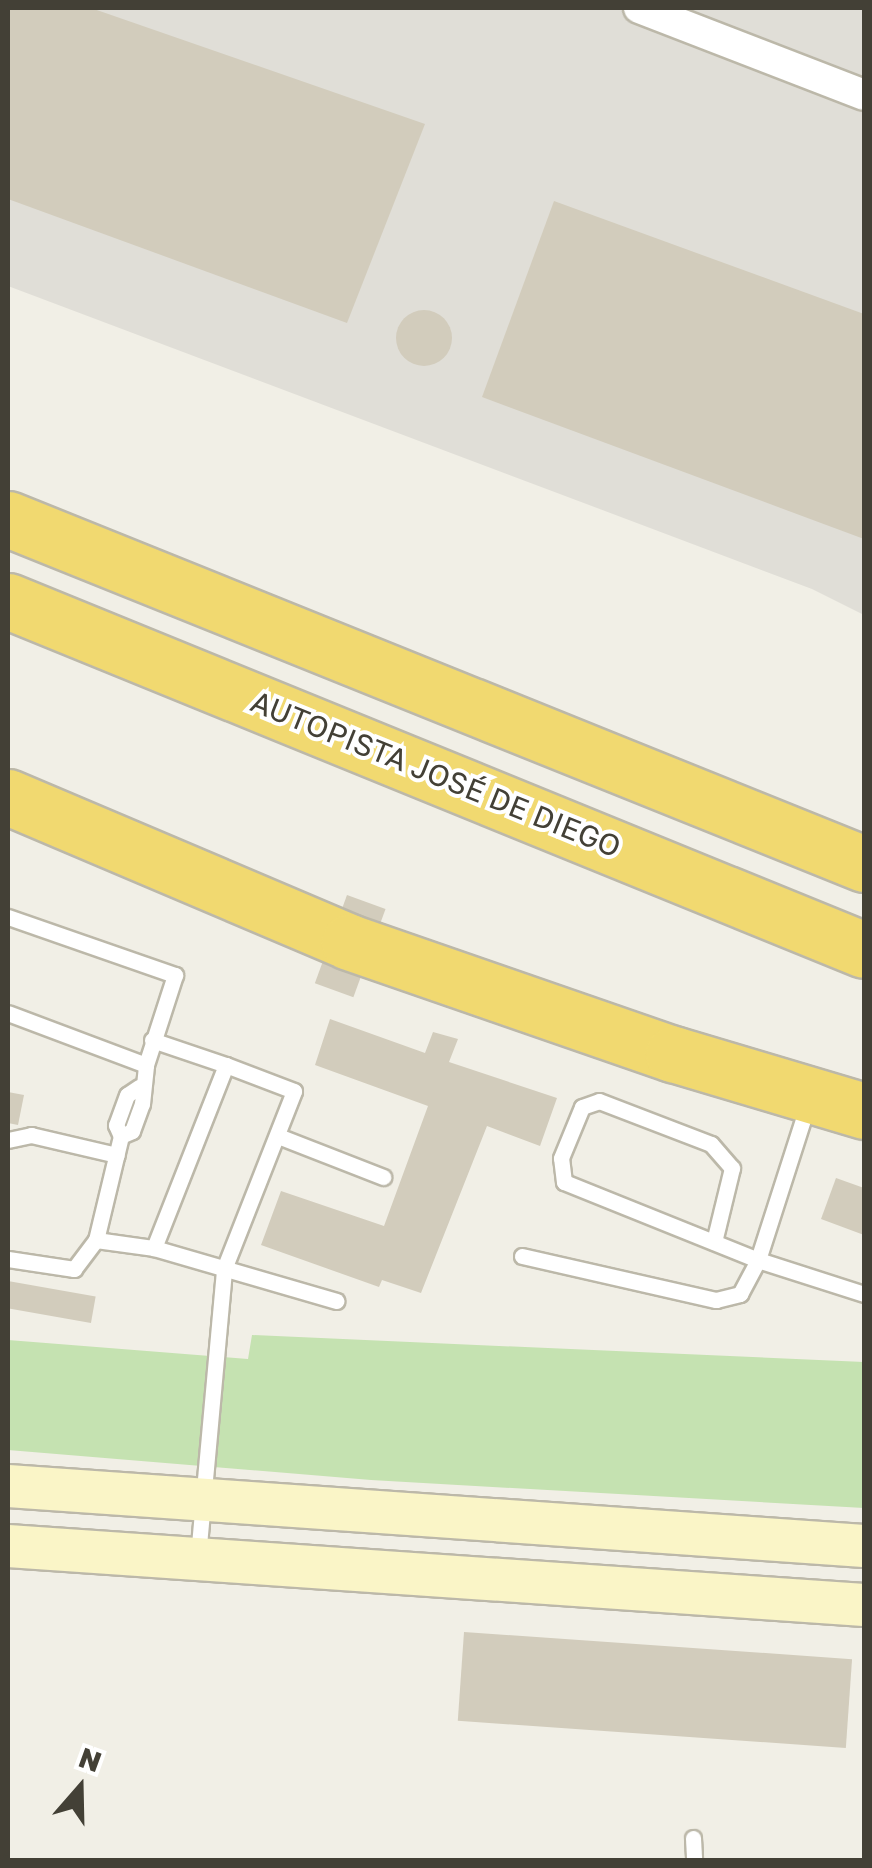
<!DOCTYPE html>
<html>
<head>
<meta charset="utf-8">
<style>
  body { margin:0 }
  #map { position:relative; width:872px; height:1868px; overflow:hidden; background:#f1efe6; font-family:"Golos Text",sans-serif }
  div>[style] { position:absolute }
  .industrial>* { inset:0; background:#e0ded7 }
  .green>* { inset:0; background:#c5e2b1 }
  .building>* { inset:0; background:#d2ccbc; transform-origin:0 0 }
  .round { border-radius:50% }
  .roads { filter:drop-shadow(2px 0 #bcb8a9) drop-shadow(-2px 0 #bcb8a9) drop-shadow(0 2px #bcb8a9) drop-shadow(0 -2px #bcb8a9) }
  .lane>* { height:15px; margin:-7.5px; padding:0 7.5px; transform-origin:7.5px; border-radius:7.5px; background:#fff }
  .street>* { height:30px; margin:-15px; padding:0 15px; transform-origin:15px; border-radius:15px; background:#fff }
  .secondary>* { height:42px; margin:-21px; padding:0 21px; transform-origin:21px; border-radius:21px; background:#faf5c7 }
  .highway>* { height:55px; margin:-27.5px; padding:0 27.5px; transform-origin:27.5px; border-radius:27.5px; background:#f1d970 }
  span { translate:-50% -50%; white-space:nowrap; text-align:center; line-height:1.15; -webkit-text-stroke:8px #fff; paint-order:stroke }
  .street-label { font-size:30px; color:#434036 }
  .frame { position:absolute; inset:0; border:10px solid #434036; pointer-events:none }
  .north { position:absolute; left:30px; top:1738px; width:100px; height:100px; -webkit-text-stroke:8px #fff; paint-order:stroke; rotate:20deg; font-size:28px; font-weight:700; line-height:40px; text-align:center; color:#434036 }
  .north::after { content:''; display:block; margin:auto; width:35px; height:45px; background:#434036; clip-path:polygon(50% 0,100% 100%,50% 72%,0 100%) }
</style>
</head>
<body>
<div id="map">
  <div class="industrial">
    <i style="clip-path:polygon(8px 8px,864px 8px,864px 615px,812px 589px,8px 286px)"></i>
  </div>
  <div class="green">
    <i style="clip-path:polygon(252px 1335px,864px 1362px,864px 1508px,371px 1480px,8px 1450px,8px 1340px,248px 1359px)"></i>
  </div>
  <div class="building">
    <i style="clip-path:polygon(8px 8px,91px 8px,425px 124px,347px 323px,8px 199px)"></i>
    <i style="clip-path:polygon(554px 201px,864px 314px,864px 539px,482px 397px)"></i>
    <i class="round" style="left:396px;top:310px;width:56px;height:56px"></i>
    <i style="left:347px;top:895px;width:41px;height:94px;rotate:20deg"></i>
    <i style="clip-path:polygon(330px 1019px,425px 1053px,433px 1032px,458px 1039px,449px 1062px,557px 1098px,540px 1146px,487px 1126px,421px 1293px,382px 1280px,379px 1287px,261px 1245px,281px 1191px,384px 1226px,428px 1106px,315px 1065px)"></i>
    <i style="clip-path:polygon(8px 1092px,24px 1095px,18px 1125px,8px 1123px)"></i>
    <i style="clip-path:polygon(836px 1178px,864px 1188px,864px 1235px,821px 1219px)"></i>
    <i style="left:8px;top:1281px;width:89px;height:27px;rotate:10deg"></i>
    <i style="left:464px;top:1632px;width:389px;height:89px;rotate:4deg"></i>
  </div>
  <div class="roads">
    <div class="lane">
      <i style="left:8px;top:917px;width:177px;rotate:19.2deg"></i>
      <i style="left:175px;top:975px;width:95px;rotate:107.9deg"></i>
      <i style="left:146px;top:1065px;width:147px;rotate:-159.4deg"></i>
      <i style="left:152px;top:1040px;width:78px;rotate:18.7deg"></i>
      <i style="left:226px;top:1065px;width:197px;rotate:111.5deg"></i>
      <i style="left:139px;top:1087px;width:14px;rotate:146deg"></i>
      <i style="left:127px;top:1095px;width:32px;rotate:110deg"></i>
      <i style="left:116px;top:1125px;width:12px;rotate:66deg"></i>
      <i style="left:121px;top:1136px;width:107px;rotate:103.5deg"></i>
      <i style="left:96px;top:1240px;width:59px;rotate:7.9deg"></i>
      <i style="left:154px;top:1248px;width:190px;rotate:16.2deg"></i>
      <i style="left:808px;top:1104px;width:164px;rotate:107.8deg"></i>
      <i style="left:758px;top:1260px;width:111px;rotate:17.8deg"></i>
      <i style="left:121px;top:1136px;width:12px;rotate:-24deg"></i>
      <i style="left:132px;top:1131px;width:29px;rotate:-70deg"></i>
      <i style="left:142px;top:1104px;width:39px;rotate:-84deg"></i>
      <i style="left:278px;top:1136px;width:113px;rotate:21.3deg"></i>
      <i style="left:8px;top:1140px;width:24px;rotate:-12deg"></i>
      <i style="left:31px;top:1135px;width:88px;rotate:13.1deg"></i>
      <i style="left:522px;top:1256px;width:199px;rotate:12.8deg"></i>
      <i style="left:716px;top:1300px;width:25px;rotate:-14deg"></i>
      <i style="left:740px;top:1294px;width:38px;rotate:-62deg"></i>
      <i style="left:758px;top:1260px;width:209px;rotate:-158.1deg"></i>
      <i style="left:564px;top:1182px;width:24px;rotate:-97deg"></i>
      <i style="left:561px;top:1158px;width:55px;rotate:-67.6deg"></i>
      <i style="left:582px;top:1107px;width:18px;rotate:-19deg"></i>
      <i style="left:599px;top:1101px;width:120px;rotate:21deg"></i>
      <i style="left:711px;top:1144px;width:32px;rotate:49deg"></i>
      <i style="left:732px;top:1168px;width:76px;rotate:103.7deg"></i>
      <i style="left:8px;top:1259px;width:67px;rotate:8.6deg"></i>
      <i style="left:74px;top:1269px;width:36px;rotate:-53deg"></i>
      <i style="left:198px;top:1556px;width:288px;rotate:-84.8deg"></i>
      <i style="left:224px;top:1269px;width:191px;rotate:-68.5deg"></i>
      <i style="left:294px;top:1091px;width:73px;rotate:-159.1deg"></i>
      <i style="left:693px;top:1838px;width:22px;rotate:87deg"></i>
    </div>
    <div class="street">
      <i style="left:639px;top:8px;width:241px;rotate:21.1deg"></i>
    </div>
    <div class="secondary">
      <i style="left:8px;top:1486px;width:858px;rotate:4.01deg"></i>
      <i style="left:8px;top:1546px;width:858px;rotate:3.94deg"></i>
    </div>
    <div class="highway">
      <i style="left:8px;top:519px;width:923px;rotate:21.95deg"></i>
      <i style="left:8px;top:601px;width:924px;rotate:22.18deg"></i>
      <i style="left:8px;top:797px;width:371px;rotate:23deg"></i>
      <i style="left:349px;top:942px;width:343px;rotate:19.1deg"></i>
      <i style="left:673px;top:1054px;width:199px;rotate:16.6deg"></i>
    </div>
  </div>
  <div class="street-label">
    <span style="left:436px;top:774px;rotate:22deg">AUTOPISTA JOSÉ DE DIEGO</span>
  </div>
  <div class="frame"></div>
  <div class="north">N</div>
</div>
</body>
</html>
